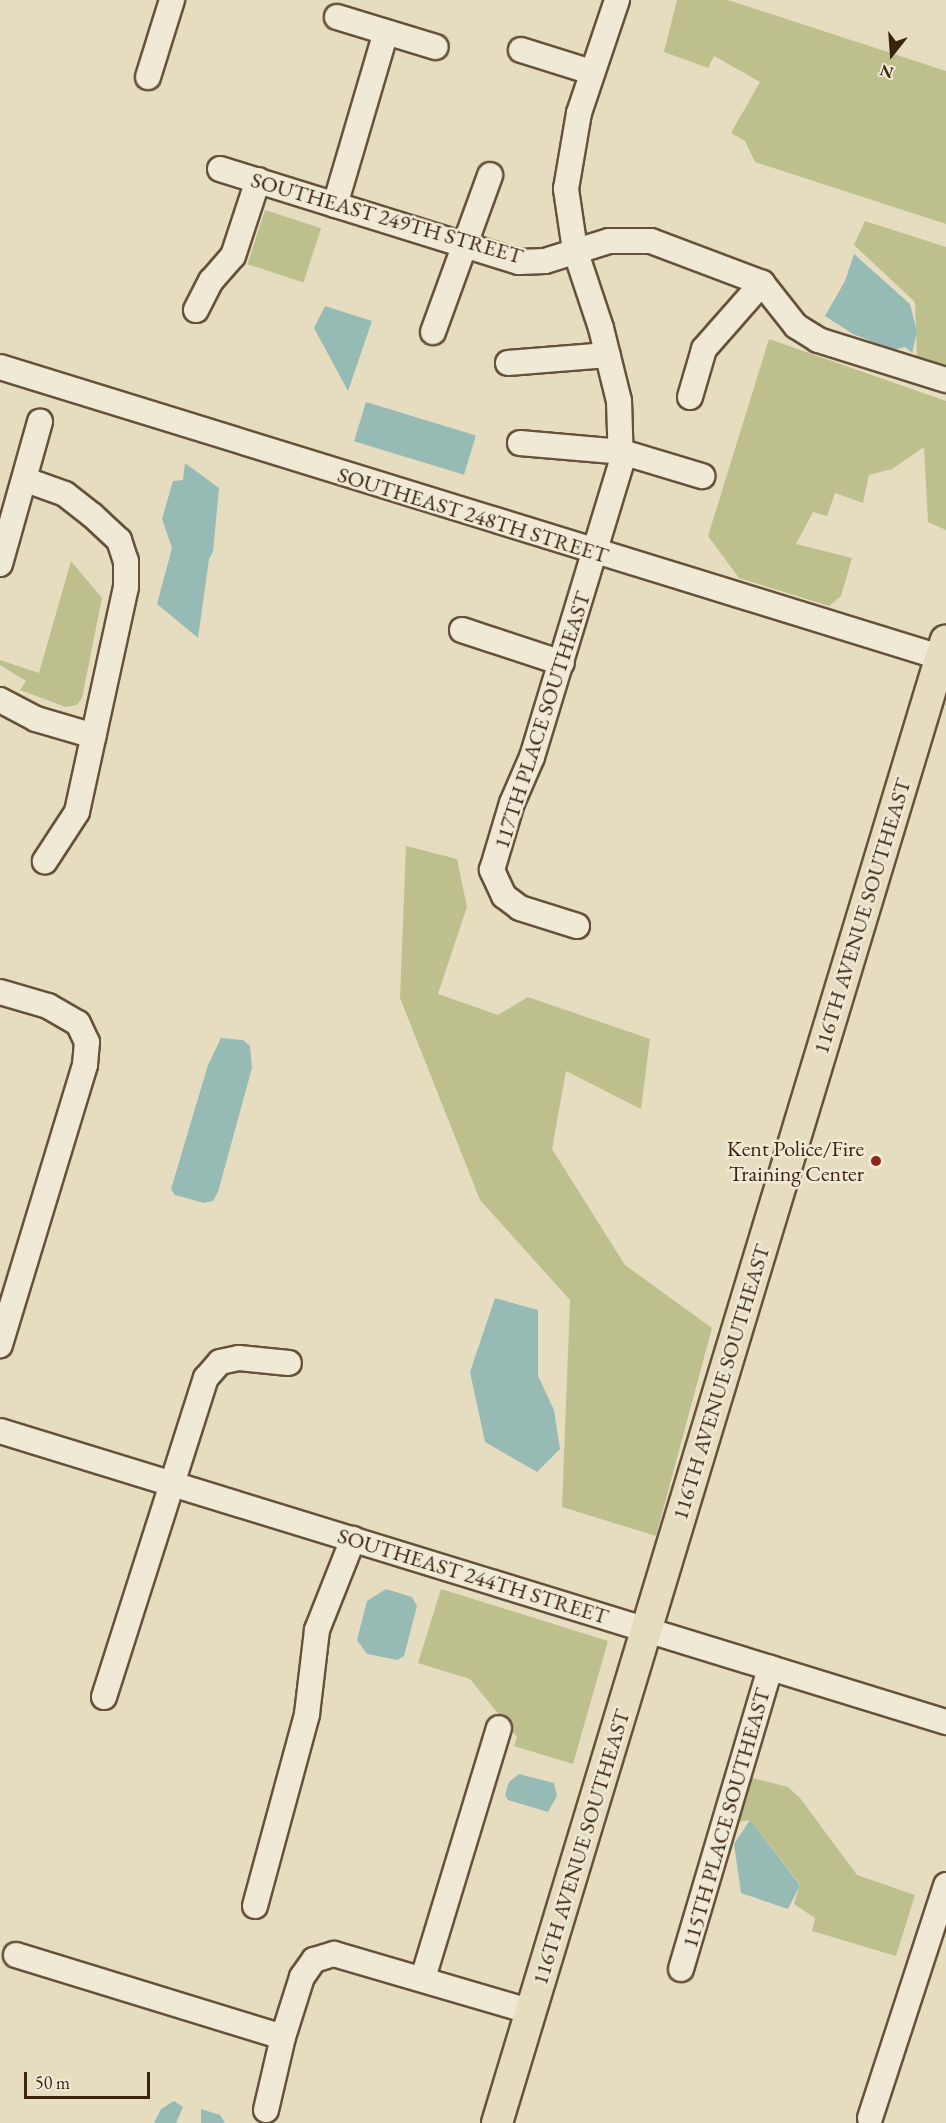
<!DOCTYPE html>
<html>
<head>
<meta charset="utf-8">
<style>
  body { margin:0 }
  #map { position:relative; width:946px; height:2123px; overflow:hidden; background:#e6ddc0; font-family:"EB Garamond",serif }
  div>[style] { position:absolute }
  .green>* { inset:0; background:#bdbf8d; transform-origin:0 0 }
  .water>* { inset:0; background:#96bbb5; transform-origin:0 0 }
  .roads { filter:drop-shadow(2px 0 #66523a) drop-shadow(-2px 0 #66523a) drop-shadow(0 2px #66523a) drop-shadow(0 -2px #66523a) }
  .minor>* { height:24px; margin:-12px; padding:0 12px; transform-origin:12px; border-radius:12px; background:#efe9d6 }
  .major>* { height:30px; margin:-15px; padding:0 15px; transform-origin:15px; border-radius:15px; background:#e6ddc0 }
  .dots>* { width:16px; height:16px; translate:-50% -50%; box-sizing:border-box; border:3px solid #efe9d6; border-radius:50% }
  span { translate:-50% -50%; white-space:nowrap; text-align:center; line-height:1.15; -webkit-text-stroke:5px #efe9d6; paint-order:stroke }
  .street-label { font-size:22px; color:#3b240d }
  .poi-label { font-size:22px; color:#3b240d }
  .right { translate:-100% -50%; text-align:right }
  .north { position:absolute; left:862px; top:24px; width:60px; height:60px; -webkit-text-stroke:4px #efe9d6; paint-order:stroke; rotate:197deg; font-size:16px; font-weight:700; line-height:24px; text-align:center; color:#3b240d }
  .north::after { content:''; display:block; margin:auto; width:21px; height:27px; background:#3b240d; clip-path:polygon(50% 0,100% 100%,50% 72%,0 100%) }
  .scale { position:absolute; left:24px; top:2072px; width:126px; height:27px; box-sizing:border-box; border:3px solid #3b240d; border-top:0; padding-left:8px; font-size:18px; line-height:21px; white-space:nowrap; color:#3b240d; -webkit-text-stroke:4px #efe9d6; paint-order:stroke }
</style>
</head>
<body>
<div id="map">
  <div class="green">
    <i style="clip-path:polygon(677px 0,728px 0,946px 71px,946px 224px,755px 162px,745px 141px,731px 133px,760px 82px,714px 56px,708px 68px,664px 52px)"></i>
    <i style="left:265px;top:210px;width:59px;height:57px;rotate:18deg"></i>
    <i style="clip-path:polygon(865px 221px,946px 247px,946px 367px,917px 358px,915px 302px,854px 245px)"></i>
    <i style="clip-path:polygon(769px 339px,946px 401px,946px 530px,928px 522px,924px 447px,892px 469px,869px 475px,863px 503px,835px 493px,827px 516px,813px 512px,796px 544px,852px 558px,841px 596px,829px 606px,739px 578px,708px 536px)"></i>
    <i style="clip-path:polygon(71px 561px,102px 598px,82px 698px,77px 705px,66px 707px,20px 690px,26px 681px,0 665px,0 660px,39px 673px)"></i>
    <i style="clip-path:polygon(406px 846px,457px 859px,467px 907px,438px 994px,498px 1015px,528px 997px,650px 1039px,641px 1109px,566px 1071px,552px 1149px,625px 1265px,712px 1328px,656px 1536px,562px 1507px,570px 1300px,480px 1200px,400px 998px)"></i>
    <i style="clip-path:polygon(441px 1589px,608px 1641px,573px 1764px,514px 1746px,517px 1737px,470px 1679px,418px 1663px)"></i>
    <i style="clip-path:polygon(749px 1777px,788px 1787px,800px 1798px,857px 1875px,915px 1895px,896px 1956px,812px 1931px,815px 1918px,794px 1904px,800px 1884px,750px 1820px,736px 1822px)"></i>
  </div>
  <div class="water">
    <i style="clip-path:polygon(854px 254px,910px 304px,917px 332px,912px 353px,905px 347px,893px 350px,853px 334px,825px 316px,845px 281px)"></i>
    <i style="clip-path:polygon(325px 306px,372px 321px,348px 391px,314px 328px)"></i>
    <i style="left:366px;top:402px;width:115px;height:41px;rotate:17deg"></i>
    <i style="clip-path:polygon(185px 463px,219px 488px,213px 552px,209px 559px,198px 638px,157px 604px,172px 548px,162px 519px,173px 481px,183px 480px)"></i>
    <i style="clip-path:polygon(221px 1038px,243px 1040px,250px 1046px,252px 1068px,218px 1192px,213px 1201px,204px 1203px,175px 1195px,171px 1189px,208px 1065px)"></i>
    <i style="clip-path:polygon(495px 1298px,538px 1310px,538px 1376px,554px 1410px,560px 1449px,537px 1472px,485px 1442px,470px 1372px)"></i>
    <i style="clip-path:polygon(386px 1589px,412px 1597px,417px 1606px,404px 1656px,397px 1660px,367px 1654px,357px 1640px,367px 1601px)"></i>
    <i style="clip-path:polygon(519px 1774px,554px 1783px,557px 1796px,548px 1812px,508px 1800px,505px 1795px,509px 1782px)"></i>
    <i style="clip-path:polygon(750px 1820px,800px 1885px,788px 1909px,741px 1893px,734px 1844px)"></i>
    <i style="clip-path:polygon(174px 2101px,183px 2107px,176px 2123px,154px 2123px,161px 2109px)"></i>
    <i style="clip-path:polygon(201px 2109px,220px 2115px,225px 2123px,201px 2123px)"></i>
  </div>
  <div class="roads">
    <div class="minor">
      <i style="left:337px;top:17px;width:103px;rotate:16.9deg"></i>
      <i style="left:521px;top:50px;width:73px;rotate:17.4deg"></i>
      <i style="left:148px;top:77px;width:81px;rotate:-72.7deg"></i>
      <i style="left:220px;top:169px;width:313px;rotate:17.3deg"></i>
      <i style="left:519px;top:262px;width:26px;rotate:-2deg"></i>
      <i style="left:545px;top:261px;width:67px;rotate:-17.4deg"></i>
      <i style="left:609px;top:241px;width:42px"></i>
      <i style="left:651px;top:241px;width:119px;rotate:20.7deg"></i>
      <i style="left:762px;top:283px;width:55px;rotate:51.7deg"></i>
      <i style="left:796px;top:326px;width:26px;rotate:32deg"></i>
      <i style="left:818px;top:340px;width:134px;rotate:17.4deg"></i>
      <i style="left:335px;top:205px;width:180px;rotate:-73.6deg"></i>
      <i style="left:196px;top:310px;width:33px;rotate:-63deg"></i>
      <i style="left:211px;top:281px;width:33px;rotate:-49deg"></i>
      <i style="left:233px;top:256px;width:80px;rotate:-71.8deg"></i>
      <i style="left:433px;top:332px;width:167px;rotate:-70deg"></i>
      <i style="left:508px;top:363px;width:100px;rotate:-4.6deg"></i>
      <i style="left:0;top:367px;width:990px;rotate:17.15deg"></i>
      <i style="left:690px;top:397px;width:50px;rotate:-73.7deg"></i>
      <i style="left:704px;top:349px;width:88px;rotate:-48.7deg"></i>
      <i style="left:520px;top:443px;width:102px;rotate:5deg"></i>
      <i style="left:622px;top:452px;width:84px;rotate:16.7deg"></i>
      <i style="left:26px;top:480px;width:41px;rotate:19.7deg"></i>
      <i style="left:65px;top:494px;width:34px;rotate:38deg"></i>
      <i style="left:92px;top:515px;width:37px;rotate:43deg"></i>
      <i style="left:119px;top:540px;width:22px;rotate:72deg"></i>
      <i style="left:126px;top:561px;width:26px;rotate:90deg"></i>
      <i style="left:126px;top:587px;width:230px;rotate:102.3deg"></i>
      <i style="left:77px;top:812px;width:59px;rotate:123.1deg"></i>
      <i style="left:0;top:564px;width:148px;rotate:-74.3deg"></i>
      <i style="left:462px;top:630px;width:105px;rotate:18.3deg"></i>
      <i style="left:0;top:700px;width:41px;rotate:27.8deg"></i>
      <i style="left:36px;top:719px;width:60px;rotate:16.3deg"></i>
      <i style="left:577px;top:926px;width:60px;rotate:-162.5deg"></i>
      <i style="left:520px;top:908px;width:20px;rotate:-143deg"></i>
      <i style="left:504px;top:896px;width:29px;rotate:-115deg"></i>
      <i style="left:492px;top:870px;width:70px;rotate:-73.4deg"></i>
      <i style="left:512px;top:803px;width:50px;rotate:-66.5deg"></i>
      <i style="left:532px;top:757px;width:306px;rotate:-73.1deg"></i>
      <i style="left:621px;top:464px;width:63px;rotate:-91.8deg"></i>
      <i style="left:619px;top:401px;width:75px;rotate:-103.9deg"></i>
      <i style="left:601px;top:328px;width:82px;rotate:-108.4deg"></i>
      <i style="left:575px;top:250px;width:62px;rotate:-98.4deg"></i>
      <i style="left:566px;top:189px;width:77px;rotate:-80.3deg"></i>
      <i style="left:579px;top:113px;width:119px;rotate:-71.4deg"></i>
      <i style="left:0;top:992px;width:50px;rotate:16.3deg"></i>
      <i style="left:48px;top:1006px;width:34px;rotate:30deg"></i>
      <i style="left:78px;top:1023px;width:21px;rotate:65deg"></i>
      <i style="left:87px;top:1042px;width:23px;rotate:95deg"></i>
      <i style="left:85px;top:1065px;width:293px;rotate:106.9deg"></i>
      <i style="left:0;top:1431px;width:990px;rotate:17.1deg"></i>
      <i style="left:104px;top:1697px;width:335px;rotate:-72.3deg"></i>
      <i style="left:206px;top:1378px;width:21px;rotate:-49deg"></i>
      <i style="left:220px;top:1362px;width:19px;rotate:-12deg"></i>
      <i style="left:239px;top:1358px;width:50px;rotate:5.7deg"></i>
      <i style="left:255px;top:1906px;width:199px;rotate:-74.8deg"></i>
      <i style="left:307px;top:1714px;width:85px;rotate:-83.2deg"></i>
      <i style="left:317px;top:1630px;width:98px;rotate:-68.4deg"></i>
      <i style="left:16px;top:1955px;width:279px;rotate:17.1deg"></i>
      <i style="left:681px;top:1969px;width:314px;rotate:-73.5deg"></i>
      <i style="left:423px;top:1978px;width:261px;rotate:-73.1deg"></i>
      <i style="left:266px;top:2110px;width:75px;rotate:-76.9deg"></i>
      <i style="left:283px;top:2037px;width:63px;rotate:-72.4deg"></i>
      <i style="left:302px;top:1977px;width:21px;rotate:-55deg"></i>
      <i style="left:314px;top:1960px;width:21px;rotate:-17deg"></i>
      <i style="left:334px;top:1954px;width:206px;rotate:16.3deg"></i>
      <i style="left:870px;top:2118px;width:245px;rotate:-71.9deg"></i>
    </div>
    <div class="major">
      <i style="left:497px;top:2123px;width:1549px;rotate:-73.16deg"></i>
    </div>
  </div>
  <div class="dots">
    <i style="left:876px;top:1161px;background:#8f2418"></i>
  </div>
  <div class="street-label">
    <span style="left:387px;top:218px;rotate:16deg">SOUTHEAST 249TH STREET</span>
    <span style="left:473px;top:515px;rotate:17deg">SOUTHEAST 248TH STREET</span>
    <span style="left:542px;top:720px;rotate:-72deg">117TH PLACE SOUTHEAST</span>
    <span style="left:862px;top:916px;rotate:-73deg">116TH AVENUE SOUTHEAST</span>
    <span style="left:721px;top:1382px;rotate:-73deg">116TH AVENUE SOUTHEAST</span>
    <span style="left:473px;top:1576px;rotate:17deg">SOUTHEAST 244TH STREET</span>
    <span style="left:726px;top:1818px;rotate:-74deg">115TH PLACE SOUTHEAST</span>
    <span style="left:581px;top:1847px;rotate:-73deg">116TH AVENUE SOUTHEAST</span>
  </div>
  <div class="poi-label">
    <span class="right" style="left:864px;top:1161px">Kent Police/Fire<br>Training Center</span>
  </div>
  <div class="north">N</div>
  <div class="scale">50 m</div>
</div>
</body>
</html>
